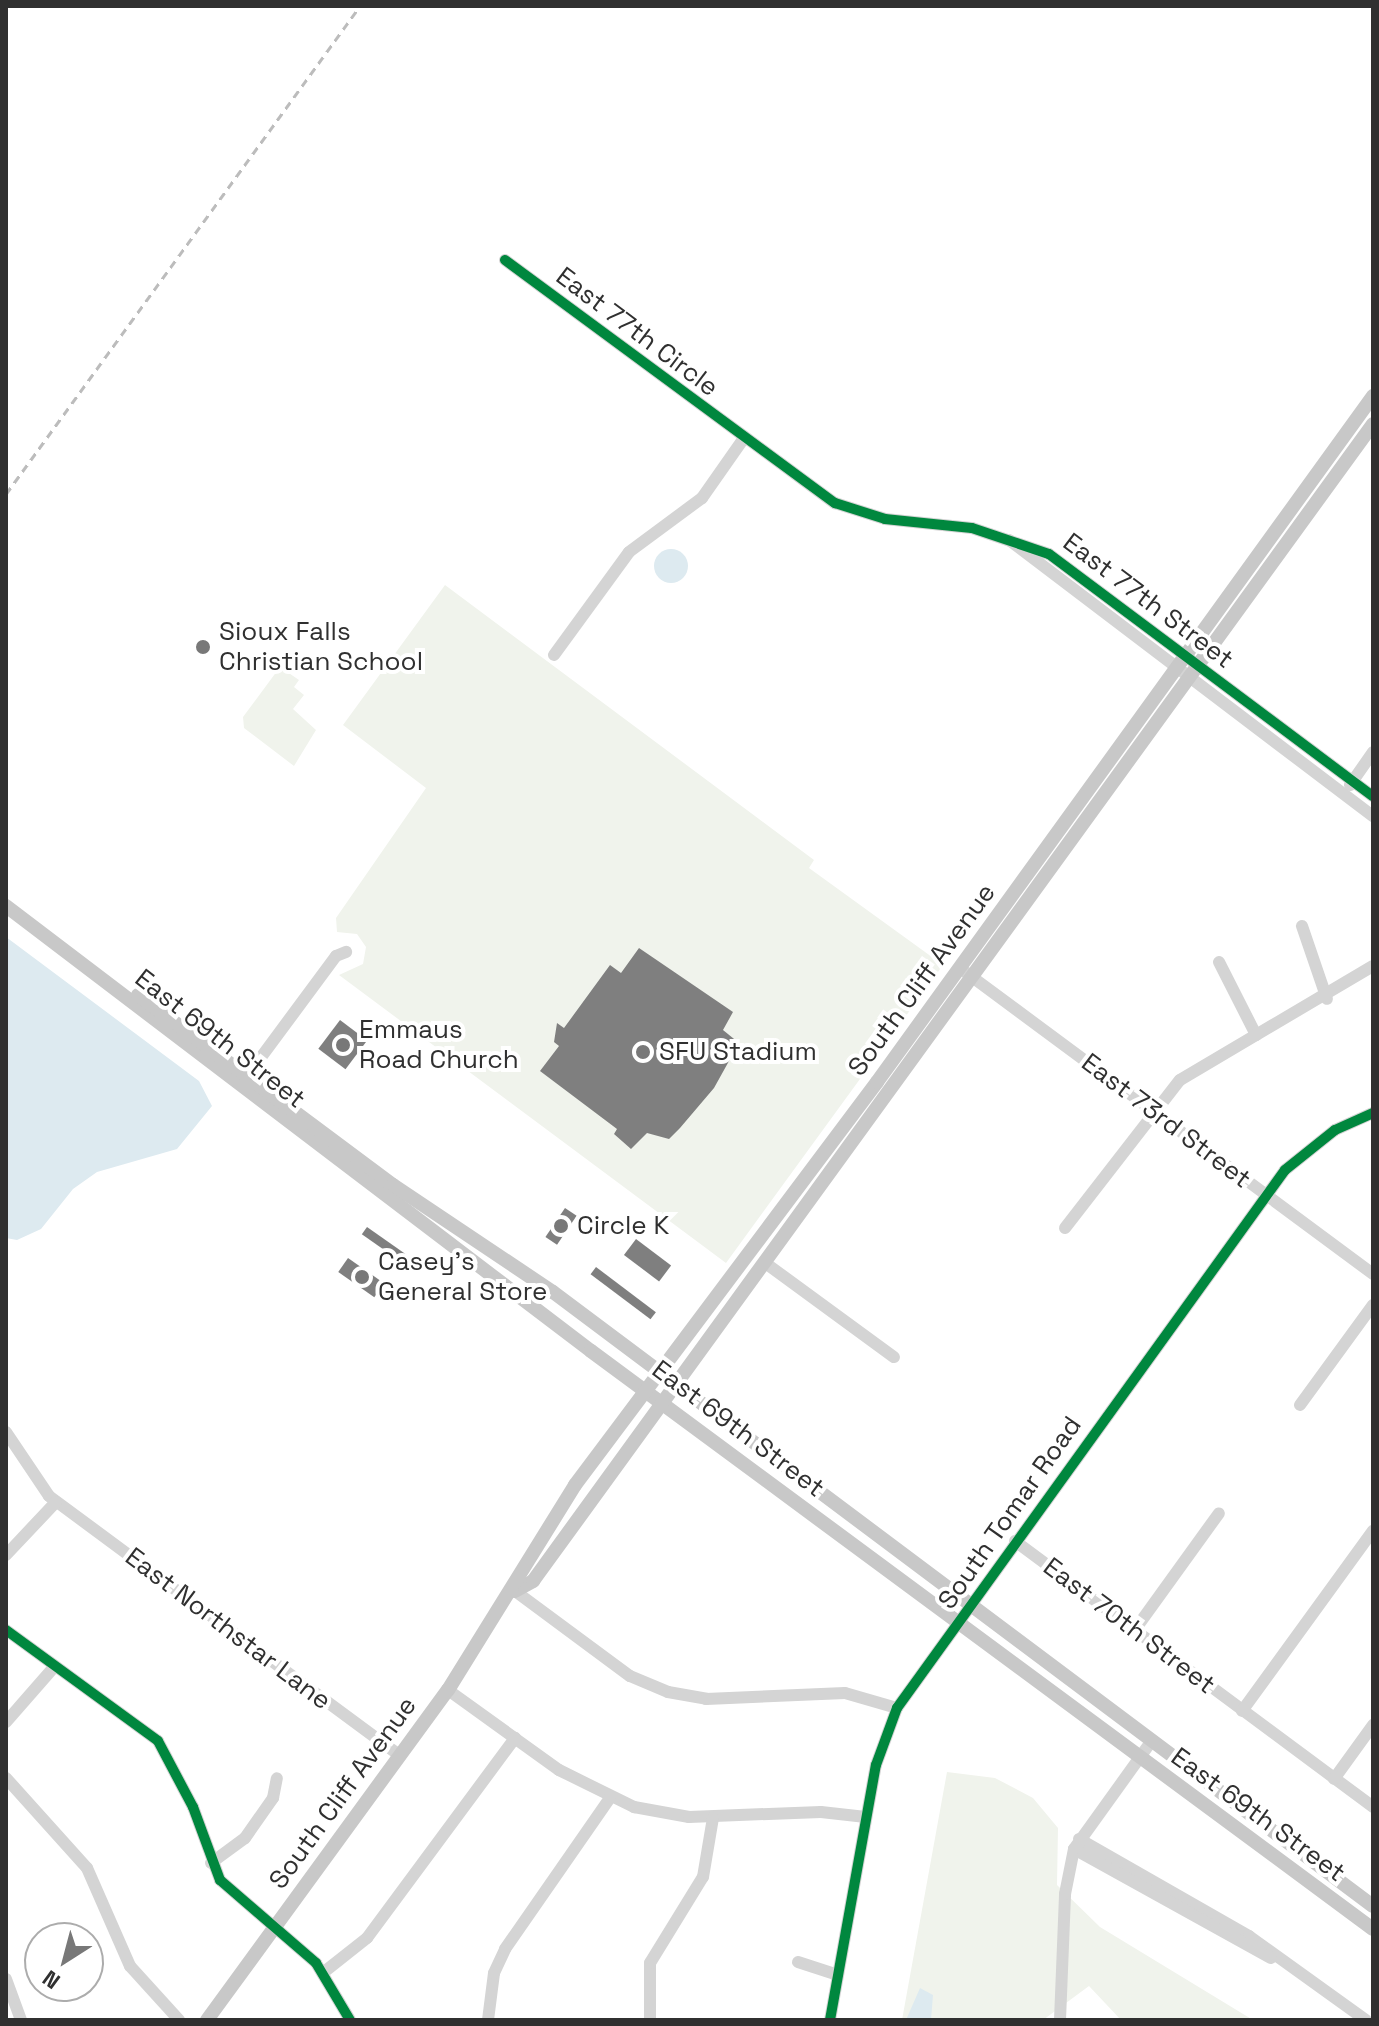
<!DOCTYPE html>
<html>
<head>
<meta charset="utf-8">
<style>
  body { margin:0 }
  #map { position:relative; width:1379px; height:2026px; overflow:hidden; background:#fff; font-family:"Space Grotesk",sans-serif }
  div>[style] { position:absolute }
  .green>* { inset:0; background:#f0f3ec }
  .water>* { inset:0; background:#ddeaf0 }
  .round { border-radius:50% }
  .building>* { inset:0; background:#7f7f7f; transform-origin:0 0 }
  .minor>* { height:12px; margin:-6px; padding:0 6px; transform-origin:6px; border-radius:6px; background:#d4d4d4 }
  .major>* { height:14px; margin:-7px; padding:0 7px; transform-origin:7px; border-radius:7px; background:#c8c8c8 }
  .rail>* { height:3px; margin-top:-1.5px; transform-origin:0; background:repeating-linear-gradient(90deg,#bcbcbc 0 8px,transparent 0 14px) }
  .cycleway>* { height:10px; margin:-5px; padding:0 5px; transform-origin:5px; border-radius:5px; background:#00873e }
  .dots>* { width:22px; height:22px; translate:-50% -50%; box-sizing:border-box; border:4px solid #fff; border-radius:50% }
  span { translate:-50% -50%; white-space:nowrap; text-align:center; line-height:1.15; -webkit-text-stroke:8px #fff; paint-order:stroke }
  .street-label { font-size:26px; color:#303030 }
  .poi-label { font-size:26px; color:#303030 }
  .left { translate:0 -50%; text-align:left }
  .frame { position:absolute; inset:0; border:8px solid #303030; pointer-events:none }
  .north { position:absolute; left:24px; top:1922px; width:80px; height:80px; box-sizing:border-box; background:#fff; border:2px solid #acacac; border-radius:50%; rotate:216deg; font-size:22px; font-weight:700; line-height:32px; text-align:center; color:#303030 }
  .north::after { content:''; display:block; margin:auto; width:28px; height:36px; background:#787878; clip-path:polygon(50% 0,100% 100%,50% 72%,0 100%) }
</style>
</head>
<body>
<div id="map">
  <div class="green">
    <i style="clip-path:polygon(445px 585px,814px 860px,809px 868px,943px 965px,726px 1263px,339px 975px,363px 964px,366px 947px,357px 934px,337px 932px,336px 918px,426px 788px,343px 725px)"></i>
    <i style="clip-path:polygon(280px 667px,299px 680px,294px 687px,304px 695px,293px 709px,316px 730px,294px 766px,244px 728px,243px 717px)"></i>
    <i style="clip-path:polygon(947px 1772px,995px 1778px,1033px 1798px,1058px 1828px,1057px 1885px,1100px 1927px,1253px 2020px,1121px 2020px,1089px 1986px,1043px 2020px,902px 2020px)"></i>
  </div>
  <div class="water">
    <i class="round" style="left:654px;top:549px;width:34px;height:34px"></i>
    <i style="clip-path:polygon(6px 937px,199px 1081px,212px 1106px,177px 1149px,97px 1172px,73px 1189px,41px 1229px,17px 1240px,6px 1238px)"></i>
    <i style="clip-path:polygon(920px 1988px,933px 1995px,931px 2020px,906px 2020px)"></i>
  </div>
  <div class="building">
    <i style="clip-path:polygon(639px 948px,733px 1012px,723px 1030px,739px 1043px,714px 1088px,680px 1128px,669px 1139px,647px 1133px,631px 1149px,614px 1134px,617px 1129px,540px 1071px,559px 1046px,554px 1042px,557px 1023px,564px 1028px,610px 965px,621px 973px)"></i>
    <i style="left:340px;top:1020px;width:34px;height:36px;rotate:37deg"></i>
    <i style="left:565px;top:1208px;width:14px;height:35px;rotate:34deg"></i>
    <i style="left:367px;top:1227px;width:50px;height:9px;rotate:35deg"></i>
    <i style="left:636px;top:1239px;width:44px;height:20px;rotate:37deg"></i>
    <i style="left:348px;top:1258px;width:44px;height:17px;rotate:35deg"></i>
    <i style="left:596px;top:1267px;width:75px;height:9px;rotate:37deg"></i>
  </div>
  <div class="minor">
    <i style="left:505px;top:260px;width:410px;rotate:36.4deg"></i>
    <i style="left:835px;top:503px;width:52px;rotate:17.7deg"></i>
    <i style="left:885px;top:519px;width:87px;rotate:5.9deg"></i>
    <i style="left:972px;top:528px;width:81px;rotate:18.7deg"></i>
    <i style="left:1049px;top:554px;width:404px;rotate:36.8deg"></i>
    <i style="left:1009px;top:540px;width:457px;rotate:37.2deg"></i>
    <i style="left:554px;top:655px;width:127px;rotate:-53.9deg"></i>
    <i style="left:629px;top:552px;width:91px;rotate:-36.5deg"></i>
    <i style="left:702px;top:498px;width:73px;rotate:-55deg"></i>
    <i style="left:1350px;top:785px;width:40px;rotate:-55.1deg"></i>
    <i style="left:1302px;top:926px;width:77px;rotate:71.1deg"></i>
    <i style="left:1219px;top:962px;width:82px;rotate:63.1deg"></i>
    <i style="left:964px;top:971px;width:509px;rotate:36.53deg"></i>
    <i style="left:242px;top:1083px;width:158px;rotate:-53.5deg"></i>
    <i style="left:336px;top:956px;width:11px;rotate:-22deg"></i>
    <i style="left:1065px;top:1228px;width:187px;rotate:-52.2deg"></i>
    <i style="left:1180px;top:1080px;width:224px;rotate:-30.6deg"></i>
    <i style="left:764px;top:1262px;width:161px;rotate:36.2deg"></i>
    <i style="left:1300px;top:1405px;width:124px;rotate:-53.9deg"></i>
    <i style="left:6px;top:1432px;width:77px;rotate:56.1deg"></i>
    <i style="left:49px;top:1496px;width:437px;rotate:36.5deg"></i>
    <i style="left:1015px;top:1541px;width:446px;rotate:36.6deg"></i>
    <i style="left:6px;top:1555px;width:73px;rotate:-46.7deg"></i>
    <i style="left:515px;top:1591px;width:143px;rotate:36.5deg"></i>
    <i style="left:630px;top:1676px;width:41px;rotate:22.8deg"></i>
    <i style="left:668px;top:1692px;width:39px;rotate:10deg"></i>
    <i style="left:706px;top:1699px;width:139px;rotate:-2.5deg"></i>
    <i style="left:845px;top:1693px;width:54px;rotate:16.1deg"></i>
    <i style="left:6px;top:1630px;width:188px;rotate:36.1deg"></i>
    <i style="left:158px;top:1741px;width:75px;rotate:62.1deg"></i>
    <i style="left:193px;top:1807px;width:78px;rotate:69.7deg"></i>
    <i style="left:220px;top:1880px;width:127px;rotate:40.8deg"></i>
    <i style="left:316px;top:1963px;width:66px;rotate:59.2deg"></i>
    <i style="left:1134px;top:1631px;width:145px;rotate:-54.2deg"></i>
    <i style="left:448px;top:1690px;width:137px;rotate:35.8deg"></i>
    <i style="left:559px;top:1770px;width:84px;rotate:26.3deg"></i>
    <i style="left:634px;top:1807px;width:56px;rotate:10.3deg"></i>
    <i style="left:689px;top:1817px;width:132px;rotate:-2.2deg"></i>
    <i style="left:821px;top:1812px;width:45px;rotate:6.3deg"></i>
    <i style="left:1242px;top:1711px;width:223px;rotate:-54deg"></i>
    <i style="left:6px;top:1722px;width:74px;rotate:-48.8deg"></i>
    <i style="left:6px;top:1778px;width:121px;rotate:48deg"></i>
    <i style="left:87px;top:1868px;width:107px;rotate:66.3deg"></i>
    <i style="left:130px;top:1966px;width:73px;rotate:47.8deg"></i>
    <i style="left:1334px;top:1779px;width:67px;rotate:-54.2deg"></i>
    <i style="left:1079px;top:1839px;width:196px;rotate:29.7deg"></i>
    <i style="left:1249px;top:1936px;width:144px;rotate:35.7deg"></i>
    <i style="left:1074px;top:1849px;width:225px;rotate:29deg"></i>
    <i style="left:211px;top:1863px;width:42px;rotate:-36.3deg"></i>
    <i style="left:245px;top:1838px;width:49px;rotate:-55deg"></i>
    <i style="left:273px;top:1798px;width:20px;rotate:-79deg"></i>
    <i style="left:798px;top:1962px;width:42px;rotate:18deg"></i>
    <i style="left:324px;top:1972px;width:55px;rotate:-38.3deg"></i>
    <i style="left:367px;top:1938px;width:249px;rotate:-53.5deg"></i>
    <i style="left:6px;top:1979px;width:44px;rotate:69.9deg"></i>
    <i style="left:488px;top:2020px;width:47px;rotate:-82.7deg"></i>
    <i style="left:494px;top:1973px;width:26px;rotate:-65deg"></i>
    <i style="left:505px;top:1949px;width:184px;rotate:-55.2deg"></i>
    <i style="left:650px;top:2020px;width:57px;rotate:-90deg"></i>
    <i style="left:650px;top:1963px;width:101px;rotate:-58.4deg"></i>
    <i style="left:703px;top:1877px;width:60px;rotate:-80.4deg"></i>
    <i style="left:830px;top:2020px;width:259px;rotate:-79.8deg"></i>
    <i style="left:876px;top:1765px;width:61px;rotate:-69.8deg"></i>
    <i style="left:897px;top:1708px;width:663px;rotate:-54.2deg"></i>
    <i style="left:1285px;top:1170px;width:64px;rotate:-38.7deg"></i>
    <i style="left:1335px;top:1130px;width:42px;rotate:-24.1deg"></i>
    <i style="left:1060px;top:2020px;width:126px;rotate:-87.7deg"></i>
    <i style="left:1065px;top:1894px;width:46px;rotate:-78.7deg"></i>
    <i style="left:1074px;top:1849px;width:132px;rotate:-54.3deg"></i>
  </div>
  <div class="major">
    <i style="left:6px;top:906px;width:735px;rotate:37.26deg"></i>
    <i style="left:591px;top:1351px;width:972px;rotate:36.47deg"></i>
    <i style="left:138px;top:995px;width:318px;rotate:36.7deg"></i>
    <i style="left:393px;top:1185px;width:192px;rotate:33.8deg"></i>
    <i style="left:553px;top:1292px;width:1024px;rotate:36.83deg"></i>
    <i style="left:515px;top:1591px;width:21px;rotate:-29deg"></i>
    <i style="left:533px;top:1581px;width:1430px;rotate:-54.02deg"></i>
    <i style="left:207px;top:2020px;width:409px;rotate:-53.9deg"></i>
    <i style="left:448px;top:1690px;width:241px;rotate:-58.2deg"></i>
    <i style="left:575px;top:1485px;width:504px;rotate:-53.15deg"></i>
    <i style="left:877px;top:1082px;width:847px;rotate:-54.13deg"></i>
  </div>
  <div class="rail">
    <i style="left:6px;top:494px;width:603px;rotate:-54.04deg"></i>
  </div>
  <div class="cycleway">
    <i style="left:505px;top:260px;width:410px;rotate:36.4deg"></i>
    <i style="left:835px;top:503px;width:52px;rotate:17.7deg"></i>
    <i style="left:885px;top:519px;width:87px;rotate:5.9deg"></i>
    <i style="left:972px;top:528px;width:81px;rotate:18.7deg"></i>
    <i style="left:1049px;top:554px;width:404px;rotate:36.8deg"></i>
    <i style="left:6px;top:1630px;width:188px;rotate:36.1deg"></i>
    <i style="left:158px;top:1741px;width:75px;rotate:62.1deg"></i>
    <i style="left:193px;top:1807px;width:78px;rotate:69.7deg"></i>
    <i style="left:220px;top:1880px;width:127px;rotate:40.8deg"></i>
    <i style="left:316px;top:1963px;width:66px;rotate:59.2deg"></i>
    <i style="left:830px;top:2020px;width:259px;rotate:-79.8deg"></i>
    <i style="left:876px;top:1765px;width:61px;rotate:-69.8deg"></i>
    <i style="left:897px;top:1708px;width:663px;rotate:-54.2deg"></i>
    <i style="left:1285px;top:1170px;width:64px;rotate:-38.7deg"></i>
    <i style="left:1335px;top:1130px;width:42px;rotate:-24.1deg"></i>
  </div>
  <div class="dots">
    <i style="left:203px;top:647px;background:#787878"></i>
    <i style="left:343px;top:1045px;background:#787878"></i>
    <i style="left:643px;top:1052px;background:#787878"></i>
    <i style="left:561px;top:1226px;background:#787878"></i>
    <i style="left:362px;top:1277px;background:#787878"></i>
  </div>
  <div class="street-label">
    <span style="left:637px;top:332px;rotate:37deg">East 77th Circle</span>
    <span style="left:1148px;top:601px;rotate:37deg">East 77th Street</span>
    <span style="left:922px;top:980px;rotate:-54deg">South Cliff Avenue</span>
    <span style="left:220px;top:1039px;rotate:38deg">East 69th Street</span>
    <span style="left:1166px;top:1121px;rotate:37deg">East 73rd Street</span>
    <span style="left:738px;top:1429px;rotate:37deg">East 69th Street</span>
    <span style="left:1010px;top:1513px;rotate:-55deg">South Tomar Road</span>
    <span style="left:1129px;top:1626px;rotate:37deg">East 70th Street</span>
    <span style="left:228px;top:1629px;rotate:37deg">East Northstar Lane</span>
    <span style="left:343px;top:1793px;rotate:-54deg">South Cliff Avenue</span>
    <span style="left:1258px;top:1815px;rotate:36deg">East 69th Street</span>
  </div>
  <div class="poi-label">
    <span class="left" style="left:219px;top:647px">Sioux Falls<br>Christian School</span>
    <span class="left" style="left:359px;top:1045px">Emmaus<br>Road Church</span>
    <span class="left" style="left:659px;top:1052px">SFU Stadium</span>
    <span class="left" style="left:577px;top:1226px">Circle K</span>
    <span class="left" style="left:378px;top:1277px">Casey's<br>General Store</span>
  </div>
  <div class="frame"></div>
  <div class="north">N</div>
</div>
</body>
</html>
